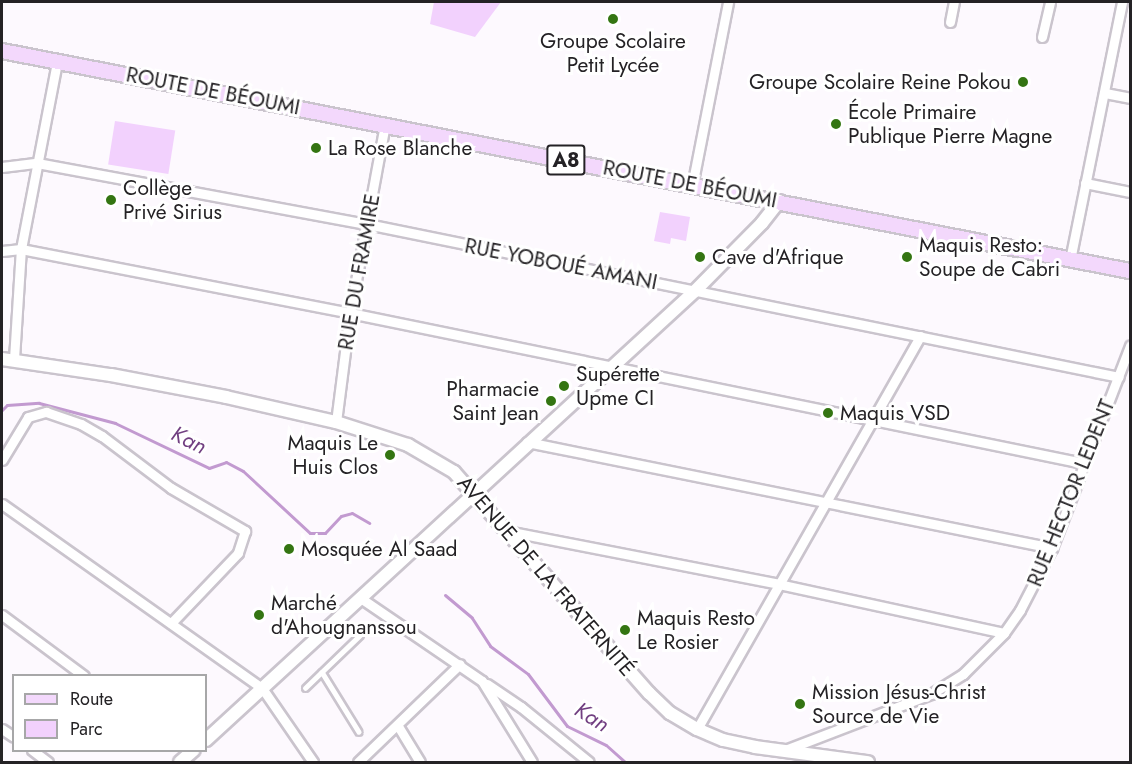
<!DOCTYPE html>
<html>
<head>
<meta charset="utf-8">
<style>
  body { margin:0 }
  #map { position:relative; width:1132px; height:764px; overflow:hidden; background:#fdf9fe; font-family:Jost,sans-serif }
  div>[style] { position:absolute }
  .green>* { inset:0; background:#f2d1fd; transform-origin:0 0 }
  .stream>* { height:3px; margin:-1.5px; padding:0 1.5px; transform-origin:1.5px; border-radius:1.5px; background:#c29ad0 }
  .roads { filter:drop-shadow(2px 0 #cac4cd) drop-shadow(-2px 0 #cac4cd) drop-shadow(0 2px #cac4cd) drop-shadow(0 -2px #cac4cd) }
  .lane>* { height:4.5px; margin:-2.25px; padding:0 2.25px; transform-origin:2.25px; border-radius:2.25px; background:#fff }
  .street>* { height:9px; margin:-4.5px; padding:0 4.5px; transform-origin:4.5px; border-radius:4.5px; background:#fff }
  .secondary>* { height:12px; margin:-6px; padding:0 6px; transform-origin:6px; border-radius:6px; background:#fff }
  .primary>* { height:14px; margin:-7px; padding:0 7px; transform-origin:7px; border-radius:7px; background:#f3d8fc }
  .dots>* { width:16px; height:16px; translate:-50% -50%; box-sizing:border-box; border:3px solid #fff; border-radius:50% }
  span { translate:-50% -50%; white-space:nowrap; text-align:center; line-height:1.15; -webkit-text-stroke:6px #fff; paint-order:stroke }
  .shield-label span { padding:2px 4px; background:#fff; border:2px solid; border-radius:4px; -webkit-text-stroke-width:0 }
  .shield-label { font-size:20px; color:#242225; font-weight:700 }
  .poi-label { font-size:21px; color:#242225 }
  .right { translate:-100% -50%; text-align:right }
  .left { translate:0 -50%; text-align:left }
  .street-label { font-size:21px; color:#242225 }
  .water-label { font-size:22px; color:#713f81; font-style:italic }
  .frame { position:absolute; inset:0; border:3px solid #242225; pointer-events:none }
  .legend { position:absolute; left:12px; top:674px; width:195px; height:78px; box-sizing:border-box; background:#fff; border:2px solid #a7a7a8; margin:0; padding:8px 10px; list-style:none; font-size:18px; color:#242225 }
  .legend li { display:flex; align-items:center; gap:12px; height:30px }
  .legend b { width:30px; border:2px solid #a7a7a8 }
</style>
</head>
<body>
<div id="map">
  <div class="green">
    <i style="clip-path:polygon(434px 2px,501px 2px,475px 37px,430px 24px)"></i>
    <i style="left:115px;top:121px;width:61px;height:44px;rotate:9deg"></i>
    <i style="clip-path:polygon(660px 212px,690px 217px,686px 241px,671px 238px,670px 244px,654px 241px)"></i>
  </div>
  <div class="stream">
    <i style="left:2px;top:410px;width:7px;rotate:-45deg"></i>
    <i style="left:7px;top:405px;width:32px;rotate:-4deg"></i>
    <i style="left:39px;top:403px;width:79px;rotate:14.7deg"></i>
    <i style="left:115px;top:423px;width:104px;rotate:25.6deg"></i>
    <i style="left:209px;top:468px;width:18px;rotate:-19deg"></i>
    <i style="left:226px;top:462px;width:19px;rotate:28deg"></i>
    <i style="left:243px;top:471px;width:91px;rotate:42.8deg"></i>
    <i style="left:310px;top:533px;width:15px"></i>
    <i style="left:325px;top:533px;width:23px;rotate:-47deg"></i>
    <i style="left:341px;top:516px;width:11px;rotate:-15deg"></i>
    <i style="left:352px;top:513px;width:20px;rotate:30deg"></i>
    <i style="left:445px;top:595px;width:35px;rotate:40deg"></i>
    <i style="left:472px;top:618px;width:33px;rotate:57deg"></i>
    <i style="left:490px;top:646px;width:47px;rotate:36.4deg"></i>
    <i style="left:528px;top:674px;width:65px;rotate:53.1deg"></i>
    <i style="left:567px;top:726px;width:43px;rotate:26deg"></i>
    <i style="left:606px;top:745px;width:25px;rotate:42deg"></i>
  </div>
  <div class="roads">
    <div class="lane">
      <i style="left:322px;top:672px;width:70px;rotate:58.3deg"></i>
      <i style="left:305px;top:688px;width:76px;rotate:-43.9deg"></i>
    </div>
    <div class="street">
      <i style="left:950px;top:22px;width:20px;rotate:-79deg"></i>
      <i style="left:1042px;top:37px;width:36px;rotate:-77deg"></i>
      <i style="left:1105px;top:93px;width:25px;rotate:11deg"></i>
      <i style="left:2px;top:167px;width:35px;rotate:-7deg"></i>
      <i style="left:37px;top:163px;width:336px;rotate:10.5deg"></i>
      <i style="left:367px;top:224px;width:767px;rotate:11.5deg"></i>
      <i style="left:1085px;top:183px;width:46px;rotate:11.3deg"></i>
      <i style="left:692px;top:186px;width:187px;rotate:-78.9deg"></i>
      <i style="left:2px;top:251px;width:19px;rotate:-6deg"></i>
      <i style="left:21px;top:249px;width:335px;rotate:11deg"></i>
      <i style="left:350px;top:313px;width:748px;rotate:11.57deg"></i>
      <i style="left:1070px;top:260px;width:263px;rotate:-78.6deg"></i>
      <i style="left:14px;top:359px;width:110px;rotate:-86.4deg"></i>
      <i style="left:21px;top:249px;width:190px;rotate:-79.1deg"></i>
      <i style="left:336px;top:422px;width:110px;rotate:-82.7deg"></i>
      <i style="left:350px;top:313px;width:192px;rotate:-79.5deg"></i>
      <i style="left:527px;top:442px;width:536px;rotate:11.41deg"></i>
      <i style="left:2px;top:460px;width:50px;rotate:-58.8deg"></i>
      <i style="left:28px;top:417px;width:19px;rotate:-16deg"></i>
      <i style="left:46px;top:412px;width:37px;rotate:19deg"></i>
      <i style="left:81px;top:424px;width:24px;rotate:30deg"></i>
      <i style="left:102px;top:436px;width:86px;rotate:37deg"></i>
      <i style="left:171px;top:488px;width:86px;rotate:30.2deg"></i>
      <i style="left:245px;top:531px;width:23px;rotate:108deg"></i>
      <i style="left:238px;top:553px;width:97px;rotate:133.7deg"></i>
      <i style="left:2px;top:504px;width:319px;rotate:35.3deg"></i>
      <i style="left:262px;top:688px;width:90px;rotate:55.4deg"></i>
      <i style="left:507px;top:531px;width:277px;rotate:11deg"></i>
      <i style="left:779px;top:584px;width:230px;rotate:12.3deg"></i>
      <i style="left:359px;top:597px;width:149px;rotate:34.3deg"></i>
      <i style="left:482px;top:681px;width:95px;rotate:58.3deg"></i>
      <i style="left:2px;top:615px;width:102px;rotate:36.6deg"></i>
      <i style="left:487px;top:684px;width:41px;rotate:34.1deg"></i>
      <i style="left:521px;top:707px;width:87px;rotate:39deg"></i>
      <i style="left:398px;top:726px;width:42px;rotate:58.6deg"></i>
      <i style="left:2px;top:729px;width:14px;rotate:34deg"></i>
      <i style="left:697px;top:729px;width:452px;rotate:-60.4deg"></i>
      <i style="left:32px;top:750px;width:20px;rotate:37deg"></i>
      <i style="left:785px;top:750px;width:156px;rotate:-21deg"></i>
      <i style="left:931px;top:694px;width:38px;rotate:-32deg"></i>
      <i style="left:963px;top:674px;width:58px;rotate:-45deg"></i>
      <i style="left:1004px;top:633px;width:28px;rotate:-55deg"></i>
      <i style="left:1020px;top:610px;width:70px;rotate:-62.7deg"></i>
      <i style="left:1052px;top:548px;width:217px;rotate:-68.9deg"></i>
      <i style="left:358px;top:762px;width:141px;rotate:-43.9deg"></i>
    </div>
    <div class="secondary">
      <i style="left:2px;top:359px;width:110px;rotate:8.4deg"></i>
      <i style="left:111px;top:375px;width:117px;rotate:10.8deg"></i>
      <i style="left:226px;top:397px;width:113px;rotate:12.8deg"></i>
      <i style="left:336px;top:422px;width:76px;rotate:17.7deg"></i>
      <i style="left:408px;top:445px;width:53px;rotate:30.4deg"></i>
      <i style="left:454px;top:472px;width:295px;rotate:48.6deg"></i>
      <i style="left:649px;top:693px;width:29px;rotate:44deg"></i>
      <i style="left:670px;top:713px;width:31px;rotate:31deg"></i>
      <i style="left:697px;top:729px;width:28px;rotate:23deg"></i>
      <i style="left:723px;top:740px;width:33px;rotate:12deg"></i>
      <i style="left:755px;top:747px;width:114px;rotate:7.6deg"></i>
      <i style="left:206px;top:740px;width:664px;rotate:-42.56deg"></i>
      <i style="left:695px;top:291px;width:95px;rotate:-45.4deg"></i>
      <i style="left:762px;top:223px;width:28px;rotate:-52deg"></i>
      <i style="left:180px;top:762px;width:18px;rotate:-41deg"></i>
    </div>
    <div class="primary">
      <i style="left:2px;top:51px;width:1149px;rotate:11.04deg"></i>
    </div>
  </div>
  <div class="dots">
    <i style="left:613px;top:19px;background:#347512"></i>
    <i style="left:1023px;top:82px;background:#347512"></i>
    <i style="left:836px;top:124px;background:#347512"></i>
    <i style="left:316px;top:148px;background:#347512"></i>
    <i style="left:111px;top:200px;background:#347512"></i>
    <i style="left:700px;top:257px;background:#347512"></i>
    <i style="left:907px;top:257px;background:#347512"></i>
    <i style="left:564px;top:386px;background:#347512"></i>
    <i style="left:551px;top:401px;background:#347512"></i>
    <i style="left:828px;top:413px;background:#347512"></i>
    <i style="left:390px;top:455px;background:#347512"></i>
    <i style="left:289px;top:549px;background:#347512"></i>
    <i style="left:259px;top:615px;background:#347512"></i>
    <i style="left:625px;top:630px;background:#347512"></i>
    <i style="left:800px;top:704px;background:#347512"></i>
  </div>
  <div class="shield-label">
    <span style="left:566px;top:160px">A8</span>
  </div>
  <div class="poi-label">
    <span style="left:613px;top:53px">Groupe Scolaire<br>Petit Lycée</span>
    <span class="right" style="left:1011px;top:82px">Groupe Scolaire Reine Pokou</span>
    <span class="left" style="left:848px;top:124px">École Primaire<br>Publique Pierre Magne</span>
    <span class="left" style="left:328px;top:148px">La Rose Blanche</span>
    <span class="left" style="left:123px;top:200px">Collège<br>Privé Sirius</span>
    <span class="left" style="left:919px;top:257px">Maquis Resto:<br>Soupe de Cabri</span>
    <span class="left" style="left:712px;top:257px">Cave d'Afrique</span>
    <span class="left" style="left:576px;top:386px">Supérette<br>Upme CI</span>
    <span class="right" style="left:539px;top:401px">Pharmacie<br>Saint Jean</span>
    <span class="left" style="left:840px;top:413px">Maquis VSD</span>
    <span class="right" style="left:378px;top:455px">Maquis Le<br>Huis Clos</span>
    <span class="left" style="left:301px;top:549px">Mosquée Al Saad</span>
    <span class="left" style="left:271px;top:615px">Marché<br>d'Ahougnanssou</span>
    <span class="left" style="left:637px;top:630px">Maquis Resto<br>Le Rosier</span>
    <span class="left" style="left:812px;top:704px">Mission Jésus-Christ<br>Source de Vie</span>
  </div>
  <div class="street-label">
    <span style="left:213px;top:91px;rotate:11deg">ROUTE DE BÉOUMI</span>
    <span style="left:690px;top:184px;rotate:11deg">ROUTE DE BÉOUMI</span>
    <span style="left:561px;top:264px;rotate:11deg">RUE YOBOUÉ AMANI</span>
    <span style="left:359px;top:272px;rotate:-80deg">RUE DU FRAMIRE</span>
    <span style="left:1071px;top:493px;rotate:-68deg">RUE HECTOR LEDENT</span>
    <span style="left:546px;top:576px;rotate:49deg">AVENUE DE LA FRATERNITÉ</span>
  </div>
  <div class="water-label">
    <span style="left:189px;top:440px;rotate:26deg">Kan</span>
    <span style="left:592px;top:717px;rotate:32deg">Kan</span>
  </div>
  <div class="frame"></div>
  <ul class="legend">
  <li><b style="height:8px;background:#f3d8fc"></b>Route</li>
  <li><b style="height:16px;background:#f2d1fd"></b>Parc</li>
  </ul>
</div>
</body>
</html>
